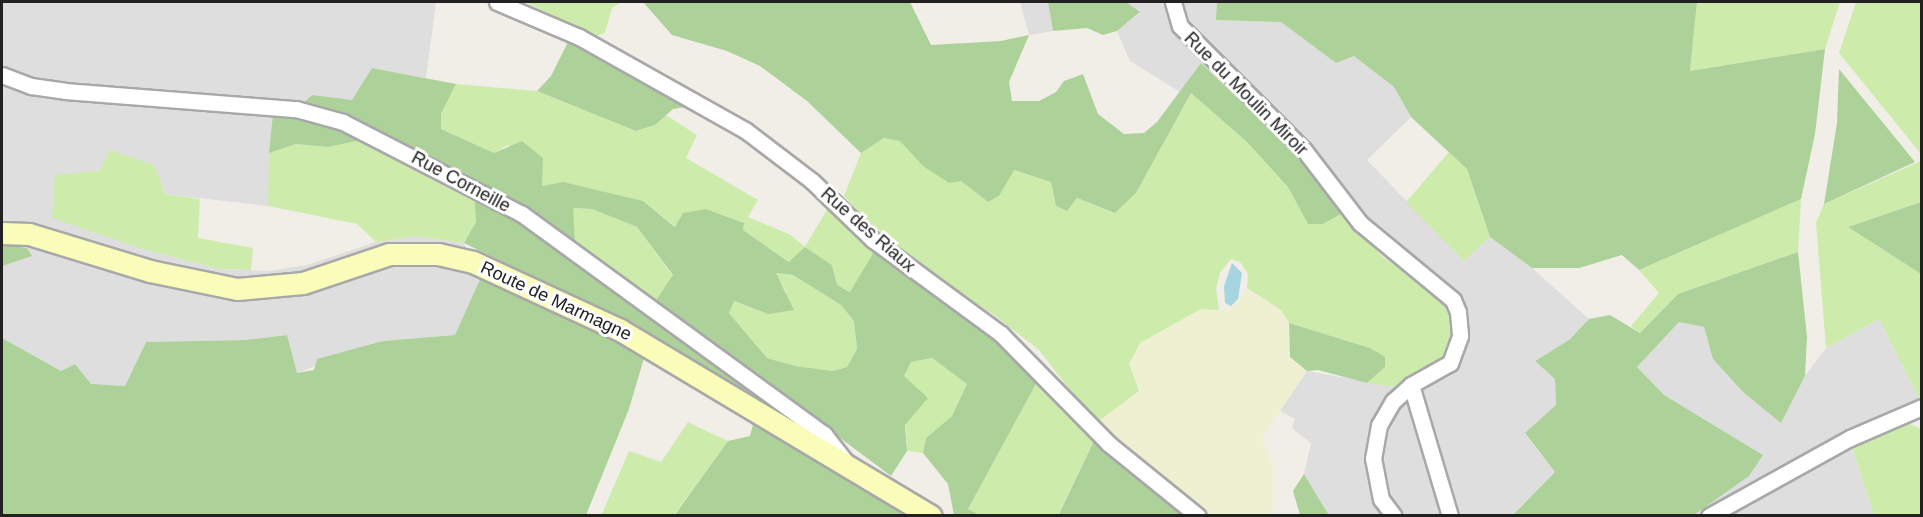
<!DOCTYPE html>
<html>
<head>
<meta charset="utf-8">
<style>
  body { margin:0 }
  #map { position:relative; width:1923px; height:517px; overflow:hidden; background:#f1eee7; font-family:Helvetica,sans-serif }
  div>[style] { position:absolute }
  .residential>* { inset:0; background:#dfdede }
  .farmland>* { inset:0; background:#eff0d2 }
  .grass>* { inset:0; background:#cdecac }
  .forest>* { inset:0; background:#acd29a }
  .water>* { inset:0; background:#a6d4e0 }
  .roads { filter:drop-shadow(2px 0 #a8a8a8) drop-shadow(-2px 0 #a8a8a8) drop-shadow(0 2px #a8a8a8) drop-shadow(0 -2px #a8a8a8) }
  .street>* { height:15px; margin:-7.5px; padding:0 7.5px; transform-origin:7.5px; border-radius:7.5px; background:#fff }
  .secondary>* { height:21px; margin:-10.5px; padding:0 10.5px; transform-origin:10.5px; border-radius:10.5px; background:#fafcba }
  span { translate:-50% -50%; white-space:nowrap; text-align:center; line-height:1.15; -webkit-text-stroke:6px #fff; paint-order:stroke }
  .street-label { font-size:18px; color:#212121 }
  .frame { position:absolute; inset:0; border:3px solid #212121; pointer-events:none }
</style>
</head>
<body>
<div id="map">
  <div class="residential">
    <i style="clip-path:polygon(2px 2px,436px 2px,426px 78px,372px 68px,352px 101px,312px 95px,301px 105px,274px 114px,268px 206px,164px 194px,154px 165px,99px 171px,52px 217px,143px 249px,219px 269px,268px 271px,307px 265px,376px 242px,416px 236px,464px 243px,481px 277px,455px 335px,383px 341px,297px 373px,286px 335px,245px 340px,146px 342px,125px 386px,91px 385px,75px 364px,61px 371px,2px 338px,2px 266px,31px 255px,27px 248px,2px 244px)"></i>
    <i style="clip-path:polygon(1020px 2px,1048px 2px,1053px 31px,1029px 35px)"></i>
    <i style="clip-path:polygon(1126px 2px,1217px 2px,1217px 20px,1281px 22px,1336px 63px,1354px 55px,1394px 87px,1411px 117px,1367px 160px,1464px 261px,1490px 237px,1532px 268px,1589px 319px,1569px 340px,1535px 361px,1555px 379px,1556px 405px,1525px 434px,1555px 472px,1513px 515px,1329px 515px,1304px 474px,1311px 443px,1292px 428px,1295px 419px,1279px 410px,1307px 371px,1396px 387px,1438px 294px,1404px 273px,1358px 235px,1293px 151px,1202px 63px,1180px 92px,1130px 61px,1117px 31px,1140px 13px)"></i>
    <i style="clip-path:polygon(1879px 319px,1920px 400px,1906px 422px,1851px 446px,1874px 515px,1694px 515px,1763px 455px,1664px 395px,1637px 367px,1679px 322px,1704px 327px,1713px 359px,1781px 423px,1805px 376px,1826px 348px)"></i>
  </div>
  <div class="farmland">
    <i style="clip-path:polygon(1247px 288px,1281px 310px,1289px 323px,1290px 357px,1307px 371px,1262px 438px,1273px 467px,1273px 515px,1208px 515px,1188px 503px,1096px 423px,1139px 391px,1128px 364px,1140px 343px,1201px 309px,1230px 310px)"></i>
  </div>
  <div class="grass">
    <i style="clip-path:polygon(525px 2px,621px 2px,612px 8px,605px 33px,595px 36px)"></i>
    <i style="clip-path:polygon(1697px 2px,1840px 2px,1825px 49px,1690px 71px)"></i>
    <i style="clip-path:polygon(1856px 2px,1921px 2px,1921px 154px,1839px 53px)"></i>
    <i style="clip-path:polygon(456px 84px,537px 91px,636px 131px,655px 125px,666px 115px,697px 135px,686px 158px,758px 200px,748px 217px,791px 235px,805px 247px,829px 206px,875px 250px,851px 292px,837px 285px,832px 265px,805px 247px,790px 262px,743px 230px,744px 223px,706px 209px,676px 227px,643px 201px,541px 186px,508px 145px,494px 153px,441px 129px,441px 114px)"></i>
    <i style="clip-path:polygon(1191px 93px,1247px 142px,1288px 187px,1308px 224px,1323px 224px,1341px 214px,1383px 257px,1438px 294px,1446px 303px,1454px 327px,1446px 357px,1396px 387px,1367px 383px,1385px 367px,1370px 348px,1289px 323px,1281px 310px,1247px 288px,1248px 274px,1240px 262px,1231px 259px,1220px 273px,1216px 289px,1219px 310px,1201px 309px,1140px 343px,1129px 364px,1139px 391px,1096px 423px,1039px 350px,994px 315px,918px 266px,881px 237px,844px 196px,861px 153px,884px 138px,901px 141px,923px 166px,961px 181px,988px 202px,999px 196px,1013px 170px,1051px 182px,1056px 206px,1067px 211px,1077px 198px,1115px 213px,1136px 193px)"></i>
    <i style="clip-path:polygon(366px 139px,474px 195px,476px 222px,464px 243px,416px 236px,376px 242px,357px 224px,268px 206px,269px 153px,296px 144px,328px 147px)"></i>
    <i style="clip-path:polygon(110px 150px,154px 165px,165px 194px,200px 199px,198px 238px,253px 248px,251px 270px,219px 269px,143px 249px,52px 218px,55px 175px,99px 171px)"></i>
    <i style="clip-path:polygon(1449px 152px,1467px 169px,1490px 237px,1464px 261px,1406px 202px)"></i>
    <i style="clip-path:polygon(1921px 161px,1921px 202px,1848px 227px,1921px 274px,1920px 400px,1879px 319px,1826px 348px,1816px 223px,1824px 204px)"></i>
    <i style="clip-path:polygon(1801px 199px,1798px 252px,1678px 294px,1640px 333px,1631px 326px,1659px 293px,1639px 270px)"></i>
    <i style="clip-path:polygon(572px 208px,592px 209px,637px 227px,673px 276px,656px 300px,575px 241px)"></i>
    <i style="clip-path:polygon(775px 273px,793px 275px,841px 305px,854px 321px,857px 349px,847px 367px,833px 371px,794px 366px,767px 358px,729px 313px,733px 301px,768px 314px,787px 293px)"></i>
    <i style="clip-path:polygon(932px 358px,967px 384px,952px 416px,926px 438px,923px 453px,907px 451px,904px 376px,911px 362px)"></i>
    <i style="clip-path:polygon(1037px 382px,1094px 441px,1058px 515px,980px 515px,968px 509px)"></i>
    <i style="clip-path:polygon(688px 422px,728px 441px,674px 515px,601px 516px,629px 451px,661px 462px)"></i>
    <i style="clip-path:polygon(1906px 422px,1921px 429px,1921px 515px,1874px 515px,1851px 445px)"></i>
  </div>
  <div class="forest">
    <i style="clip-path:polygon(643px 2px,910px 2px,931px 45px,1001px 41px,1029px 35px,1009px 82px,1012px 101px,1039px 101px,1056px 92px,1064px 81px,1083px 74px,1098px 114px,1124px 134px,1144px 133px,1157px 122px,1201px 63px,1293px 151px,1341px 214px,1323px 224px,1308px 224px,1288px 187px,1247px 142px,1191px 93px,1136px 193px,1115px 213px,1077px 198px,1067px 211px,1056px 206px,1051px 182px,1014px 170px,999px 196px,988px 202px,961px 181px,949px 183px,923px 166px,900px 141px,884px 138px,861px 153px,807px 101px,760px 66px,727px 51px,672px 35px)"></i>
    <i style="clip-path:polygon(1048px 2px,1126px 2px,1140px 12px,1117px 31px,1103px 35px,1087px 28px,1053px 31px)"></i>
    <i style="clip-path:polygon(1217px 2px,1697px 2px,1690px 71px,1825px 49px,1815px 134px,1801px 199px,1639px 270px,1622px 255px,1579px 268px,1532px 268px,1490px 237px,1467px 169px,1411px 117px,1394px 87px,1354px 56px,1336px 63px,1281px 22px,1216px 20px)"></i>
    <i style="clip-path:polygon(570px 38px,692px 106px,673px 109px,655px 125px,636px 131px,537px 91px,551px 76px)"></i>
    <i style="clip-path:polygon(evenodd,372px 68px,456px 84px,441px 114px,441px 129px,494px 153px,522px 141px,543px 158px,542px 186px,563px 182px,643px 201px,675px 227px,683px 213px,706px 209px,744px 223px,743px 230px,789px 262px,805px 247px,832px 265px,837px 285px,850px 292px,875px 250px,947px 303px,1021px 359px,1037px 382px,968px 509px,980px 515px,954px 515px,948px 484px,923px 453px,926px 438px,952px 416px,967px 384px,932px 358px,911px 362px,904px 376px,928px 398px,905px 425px,907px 451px,891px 476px,656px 300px,673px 275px,637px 227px,592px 209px,573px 208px,575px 241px,498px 191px,375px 128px,341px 114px,301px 105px,312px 95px,352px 100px,372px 68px,776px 273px,793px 275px,841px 305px,854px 321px,857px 349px,847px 367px,833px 371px,795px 366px,767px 358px,729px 313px,734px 301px,768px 314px,794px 310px,776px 273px)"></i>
    <i style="clip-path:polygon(1839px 69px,1915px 162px,1824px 204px,1837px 123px)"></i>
    <i style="clip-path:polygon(273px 114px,294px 114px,366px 139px,328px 147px,296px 144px,269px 153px)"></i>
    <i style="clip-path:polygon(474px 195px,521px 218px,750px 386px,741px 392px,619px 318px,464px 243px,476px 222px)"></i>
    <i style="clip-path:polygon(1921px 202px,1921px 274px,1848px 227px)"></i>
    <i style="clip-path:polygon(2px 244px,27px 248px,32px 256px,2px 266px)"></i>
    <i style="clip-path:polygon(1798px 252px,1807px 337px,1805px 376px,1781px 423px,1743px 392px,1713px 359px,1704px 327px,1679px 322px,1637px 367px,1664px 395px,1763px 455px,1749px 476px,1694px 515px,1513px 515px,1555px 472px,1525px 433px,1556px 405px,1555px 379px,1535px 361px,1569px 340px,1589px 319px,1610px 315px,1640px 333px,1678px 294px)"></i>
    <i style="clip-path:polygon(481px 277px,564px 314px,644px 358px,629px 409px,586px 515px,2px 516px,2px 338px,61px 371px,75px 364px,91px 384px,125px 386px,146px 342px,245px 340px,287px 335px,297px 373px,314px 370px,317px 359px,383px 341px,455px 335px)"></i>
    <i style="clip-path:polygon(1289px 323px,1370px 348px,1385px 357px,1385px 367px,1367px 383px,1318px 370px,1307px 371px,1290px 357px)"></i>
    <i style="clip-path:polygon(754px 421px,913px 516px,674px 516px,728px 441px,750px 436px)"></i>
    <i style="clip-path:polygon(1094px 441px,1132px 475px,1187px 515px,1058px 516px)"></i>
    <i style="clip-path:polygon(1304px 474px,1319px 499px,1329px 515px,1300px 515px,1293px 491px)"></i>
  </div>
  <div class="water">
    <i style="clip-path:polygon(1232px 263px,1242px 273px,1238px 299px,1231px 306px,1225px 303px,1224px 286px)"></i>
  </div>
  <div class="roads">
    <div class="street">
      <i style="left:497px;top:2px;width:89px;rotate:23.1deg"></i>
      <i style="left:579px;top:37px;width:190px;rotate:29.3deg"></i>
      <i style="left:745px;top:130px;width:84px;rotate:37.3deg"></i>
      <i style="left:812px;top:181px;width:85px;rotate:44deg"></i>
      <i style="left:873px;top:240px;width:159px;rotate:36.3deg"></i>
      <i style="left:1001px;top:334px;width:154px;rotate:45.5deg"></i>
      <i style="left:1109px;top:444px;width:114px;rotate:39deg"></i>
      <i style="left:1173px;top:2px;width:25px;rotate:74deg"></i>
      <i style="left:1180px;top:26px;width:175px;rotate:45deg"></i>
      <i style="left:1304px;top:150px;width:92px;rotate:52.5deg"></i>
      <i style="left:1360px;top:223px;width:121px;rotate:39.6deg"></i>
      <i style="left:1453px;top:300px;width:13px;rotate:67deg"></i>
      <i style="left:1458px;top:312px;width:24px;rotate:85deg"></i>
      <i style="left:1460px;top:336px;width:29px;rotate:110deg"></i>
      <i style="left:1450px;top:363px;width:45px;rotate:150.6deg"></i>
      <i style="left:1411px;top:385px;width:24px;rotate:138deg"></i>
      <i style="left:1393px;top:401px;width:28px;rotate:120deg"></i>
      <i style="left:1379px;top:425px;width:34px;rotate:100deg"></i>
      <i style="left:1373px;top:458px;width:42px;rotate:79deg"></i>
      <i style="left:1381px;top:499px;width:21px;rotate:53deg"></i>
      <i style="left:2px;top:75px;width:31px;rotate:21deg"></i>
      <i style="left:31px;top:86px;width:34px;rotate:8deg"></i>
      <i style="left:65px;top:91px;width:232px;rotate:4.5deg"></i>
      <i style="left:296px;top:109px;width:49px;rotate:15.5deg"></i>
      <i style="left:343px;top:122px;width:201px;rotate:27.2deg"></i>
      <i style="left:522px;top:214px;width:374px;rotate:36.1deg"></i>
      <i style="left:824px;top:434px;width:33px;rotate:52deg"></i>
      <i style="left:1411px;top:385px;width:137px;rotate:73.4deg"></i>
      <i style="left:1709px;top:516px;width:161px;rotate:-29deg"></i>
      <i style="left:1850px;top:438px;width:78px;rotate:-23.3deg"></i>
    </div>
    <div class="secondary">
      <i style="left:2px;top:233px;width:27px;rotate:2deg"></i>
      <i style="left:29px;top:234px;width:127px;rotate:17deg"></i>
      <i style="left:150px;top:271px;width:89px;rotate:11.7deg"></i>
      <i style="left:237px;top:289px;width:66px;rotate:-5.2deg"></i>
      <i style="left:303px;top:283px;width:91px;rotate:-18.6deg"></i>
      <i style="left:389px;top:254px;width:49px"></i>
      <i style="left:438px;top:254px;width:36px;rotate:13deg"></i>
      <i style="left:473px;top:262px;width:162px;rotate:24.8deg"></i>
      <i style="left:620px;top:330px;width:362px;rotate:30.9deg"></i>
    </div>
  </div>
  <div class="street-label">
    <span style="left:1246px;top:94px;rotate:45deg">Rue du Moulin Miroir</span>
    <span style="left:461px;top:182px;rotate:28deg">Rue Corneille</span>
    <span style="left:868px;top:230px;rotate:41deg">Rue des Riaux</span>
    <span style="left:556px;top:301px;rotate:25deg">Route de Marmagne</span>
  </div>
  <div class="frame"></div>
</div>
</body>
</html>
